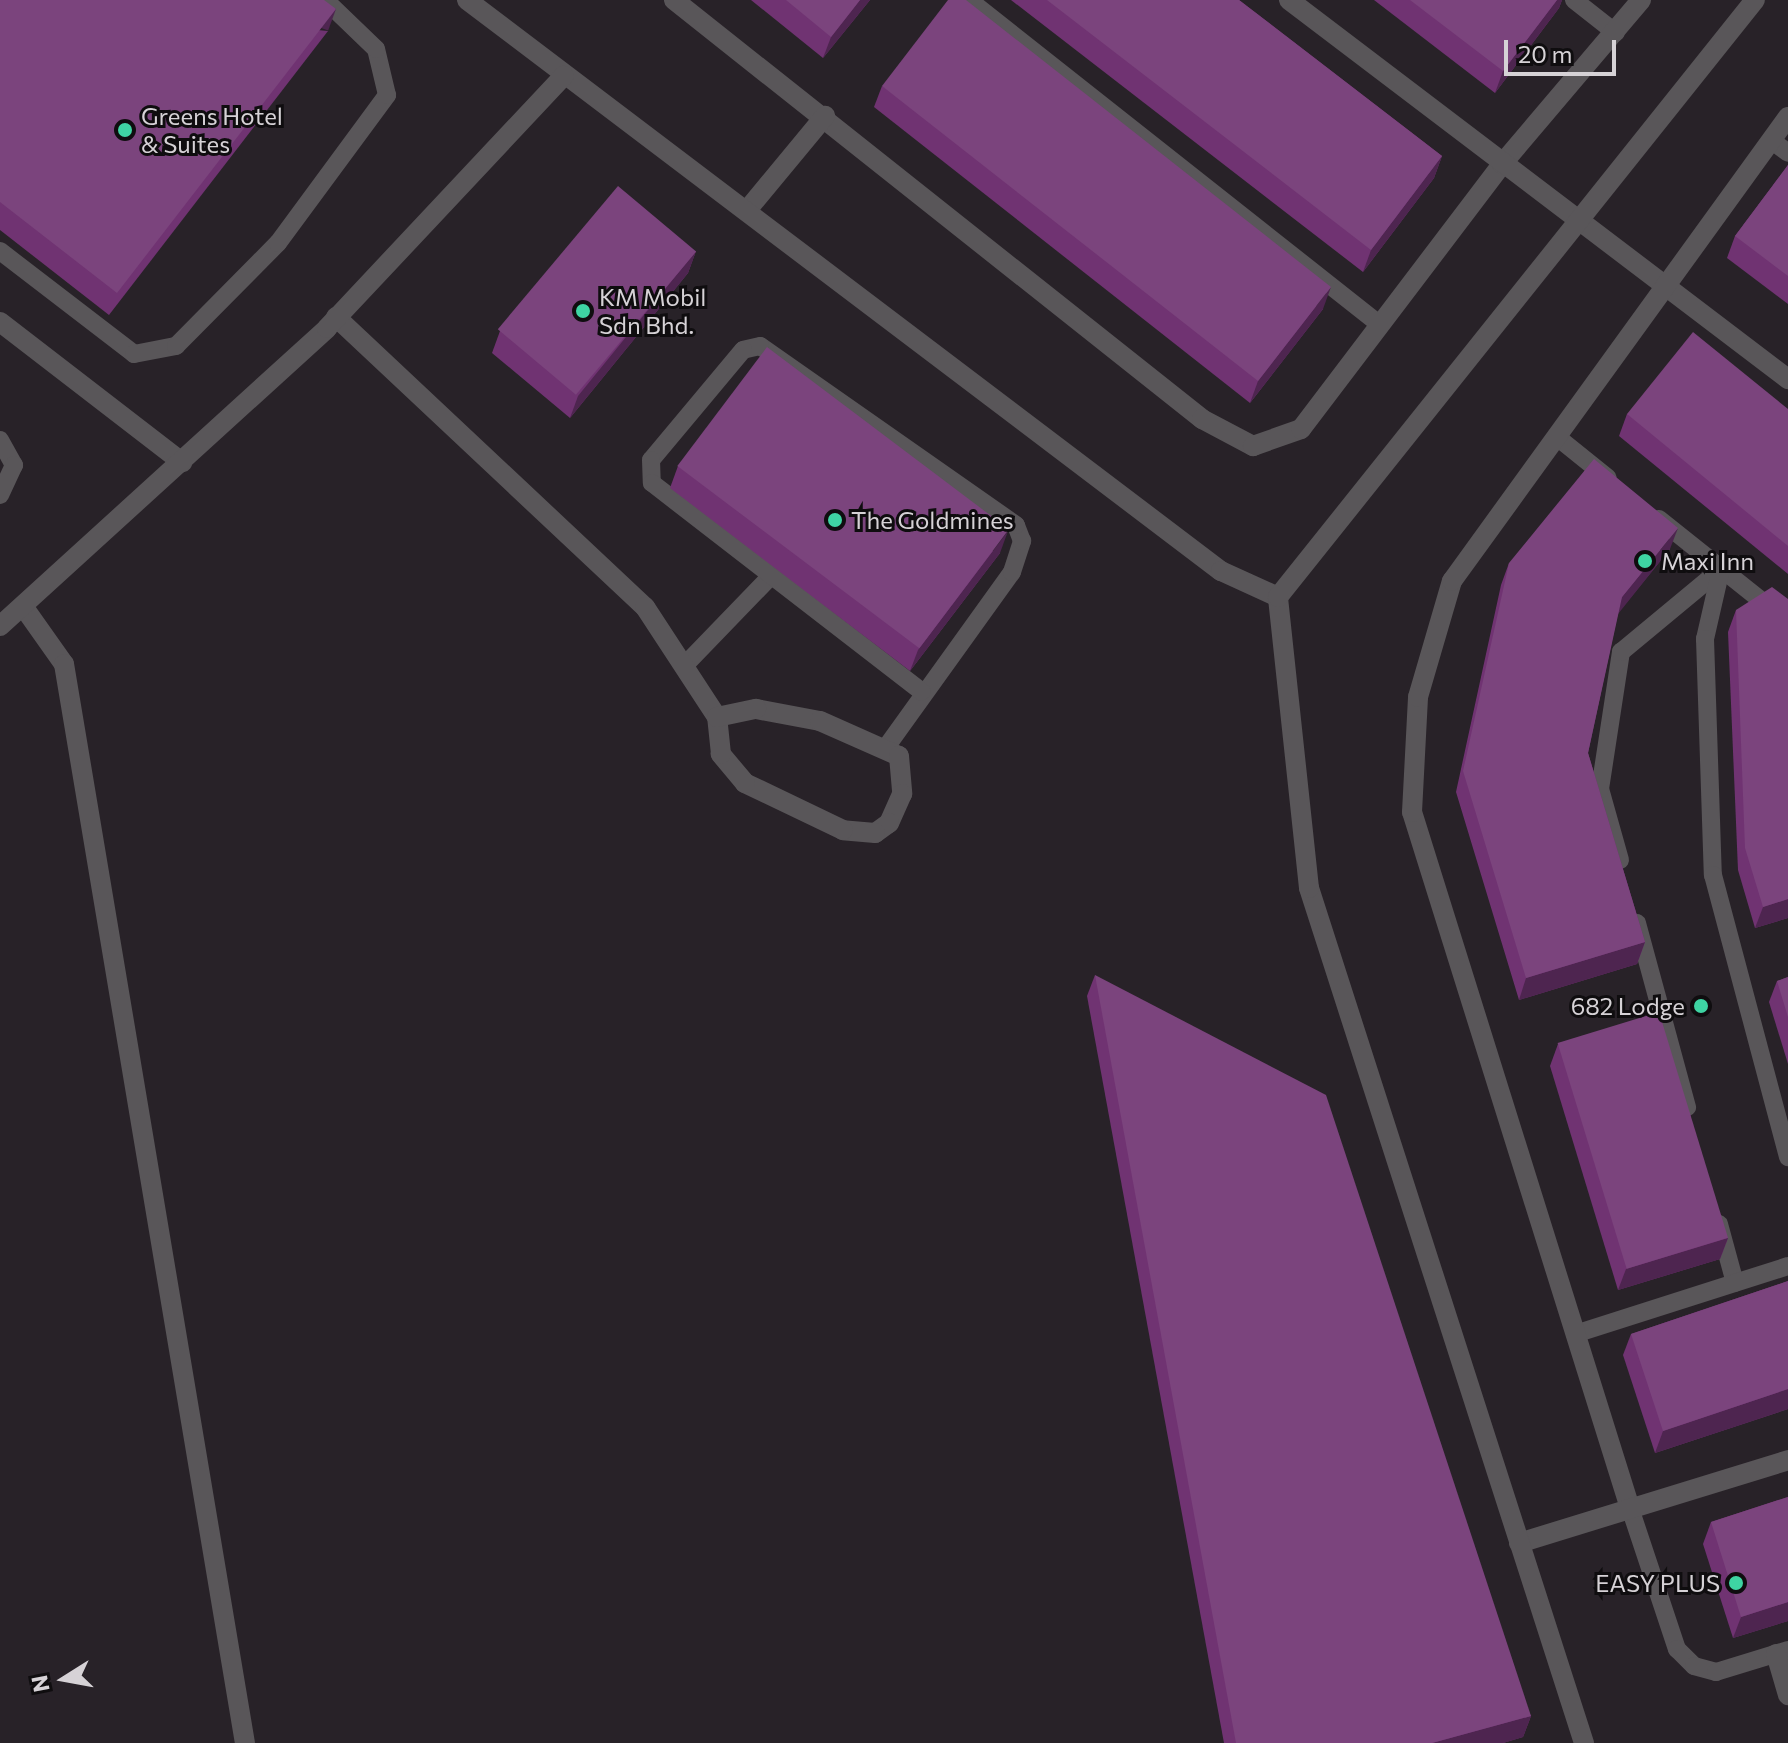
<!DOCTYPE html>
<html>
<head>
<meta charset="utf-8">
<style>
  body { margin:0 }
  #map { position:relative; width:1788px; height:1743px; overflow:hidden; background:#282228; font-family:Commissioner,sans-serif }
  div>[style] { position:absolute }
  .service>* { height:18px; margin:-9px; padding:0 9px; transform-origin:9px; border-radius:9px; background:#595659 }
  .minor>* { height:20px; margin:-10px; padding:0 10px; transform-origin:10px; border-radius:10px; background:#595659 }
  .tertiary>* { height:20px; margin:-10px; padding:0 10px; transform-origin:10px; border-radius:10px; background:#595659 }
  .wall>* { inset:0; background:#703372 }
  .shaded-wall>* { inset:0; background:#4e2550; transform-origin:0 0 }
  .building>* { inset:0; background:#7b447d; transform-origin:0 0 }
  .dots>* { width:22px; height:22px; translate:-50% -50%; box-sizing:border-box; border:4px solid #0f0d0f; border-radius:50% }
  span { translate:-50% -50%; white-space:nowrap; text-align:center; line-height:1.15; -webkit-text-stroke:6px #0f0d0f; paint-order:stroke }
  .poi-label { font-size:24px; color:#d6d2d6 }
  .left { translate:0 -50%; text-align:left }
  .right { translate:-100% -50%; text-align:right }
  .north { position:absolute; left:24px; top:1639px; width:80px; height:80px; -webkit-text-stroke:6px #0f0d0f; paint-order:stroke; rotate:259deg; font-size:22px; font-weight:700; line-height:32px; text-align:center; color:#d6d2d6 }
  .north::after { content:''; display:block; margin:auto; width:28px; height:36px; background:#d6d2d6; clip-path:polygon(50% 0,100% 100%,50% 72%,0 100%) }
  .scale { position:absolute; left:1504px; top:40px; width:112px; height:36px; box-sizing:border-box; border:4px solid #d6d2d6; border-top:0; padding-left:10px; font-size:24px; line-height:28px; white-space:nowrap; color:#d6d2d6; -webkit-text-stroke:6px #0f0d0f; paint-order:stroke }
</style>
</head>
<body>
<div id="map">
  <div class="service">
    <i style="left:969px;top:0;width:523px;rotate:38.32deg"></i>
    <i style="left:1574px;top:0;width:53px;rotate:38.2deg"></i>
    <i style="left:1771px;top:140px;width:21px;rotate:37deg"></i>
    <i style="left:0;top:251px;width:169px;rotate:37.5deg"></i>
    <i style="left:134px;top:354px;width:43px;rotate:-10.8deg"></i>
    <i style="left:176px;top:346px;width:145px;rotate:-45.3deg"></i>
    <i style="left:278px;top:243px;width:184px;rotate:-53.6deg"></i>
    <i style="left:387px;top:95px;width:47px;rotate:-103.4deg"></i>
    <i style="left:376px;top:49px;width:71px;rotate:-136.1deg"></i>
    <i style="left:1557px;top:437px;width:65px;rotate:38.8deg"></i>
    <i style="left:0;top:440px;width:29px;rotate:61deg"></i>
    <i style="left:14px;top:465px;width:33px;rotate:115deg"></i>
    <i style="left:1659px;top:519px;width:165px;rotate:38.6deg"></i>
    <i style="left:684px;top:666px;width:122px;rotate:-46deg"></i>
    <i style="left:887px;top:746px;width:214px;rotate:-54.3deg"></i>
    <i style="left:1012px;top:572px;width:33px;rotate:-72deg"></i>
    <i style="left:1022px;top:541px;width:17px;rotate:-111deg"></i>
    <i style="left:1016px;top:525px;width:312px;rotate:-145deg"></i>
    <i style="left:760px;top:346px;width:17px;rotate:167deg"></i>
    <i style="left:743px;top:350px;width:143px;rotate:129.9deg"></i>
    <i style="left:651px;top:460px;width:23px;rotate:88deg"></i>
    <i style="left:652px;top:483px;width:341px;rotate:37.7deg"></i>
    <i style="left:1620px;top:860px;width:74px;rotate:-105.7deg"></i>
    <i style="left:1600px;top:789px;width:139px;rotate:-81.3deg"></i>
    <i style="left:1621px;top:652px;width:130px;rotate:-39.7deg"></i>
    <i style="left:1721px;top:569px;width:72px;rotate:102.9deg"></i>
    <i style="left:1705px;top:639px;width:236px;rotate:88.1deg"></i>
    <i style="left:1713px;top:875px;width:292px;rotate:75.1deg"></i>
    <i style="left:1637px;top:923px;width:191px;rotate:74.8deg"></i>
    <i style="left:1719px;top:1224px;width:61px;rotate:74.8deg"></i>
    <i style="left:1575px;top:1334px;width:224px;rotate:-17.7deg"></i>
    <i style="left:1630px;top:1508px;width:149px;rotate:71.6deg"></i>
    <i style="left:1677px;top:1649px;width:24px;rotate:45deg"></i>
    <i style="left:1694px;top:1666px;width:23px;rotate:15deg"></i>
    <i style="left:1716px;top:1672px;width:75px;rotate:-17deg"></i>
  </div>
  <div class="minor">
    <i style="left:674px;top:0;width:674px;rotate:38.43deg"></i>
    <i style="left:1202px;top:419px;width:58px;rotate:27.9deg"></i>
    <i style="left:1253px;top:446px;width:51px;rotate:-19.5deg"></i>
    <i style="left:1301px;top:429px;width:333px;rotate:-52.8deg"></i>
    <i style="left:1502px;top:164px;width:215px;rotate:-49.7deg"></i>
    <i style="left:1289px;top:0;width:627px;rotate:37.22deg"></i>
    <i style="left:748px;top:209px;width:121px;rotate:-50.4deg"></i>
    <i style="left:336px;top:317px;width:424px;rotate:43.2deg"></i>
    <i style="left:645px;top:607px;width:131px;rotate:56.8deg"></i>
    <i style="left:0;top:322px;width:230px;rotate:37.6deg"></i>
    <i style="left:25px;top:609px;width:67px;rotate:54.7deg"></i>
    <i style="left:64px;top:664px;width:1094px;rotate:80.48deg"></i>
    <i style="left:756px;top:709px;width:65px;rotate:10.6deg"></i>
    <i style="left:820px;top:721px;width:86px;rotate:23.9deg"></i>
    <i style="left:899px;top:756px;width:38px;rotate:85deg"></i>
    <i style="left:902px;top:794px;width:32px;rotate:114deg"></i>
    <i style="left:889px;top:823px;width:17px;rotate:144deg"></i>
    <i style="left:875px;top:833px;width:32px;rotate:-175deg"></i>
    <i style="left:843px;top:830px;width:109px;rotate:-154.4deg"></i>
    <i style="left:745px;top:783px;width:38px;rotate:-130deg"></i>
    <i style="left:721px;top:754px;width:37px;rotate:-96deg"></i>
    <i style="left:717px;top:717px;width:40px;rotate:-12deg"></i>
    <i style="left:1630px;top:1508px;width:729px;rotate:-107.39deg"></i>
    <i style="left:1412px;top:812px;width:115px;rotate:-87deg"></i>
    <i style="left:1418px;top:697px;width:121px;rotate:-73.7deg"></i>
    <i style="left:1452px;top:581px;width:573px;rotate:-54.09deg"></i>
    <i style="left:1519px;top:1543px;width:282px;rotate:-17.1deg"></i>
    <i style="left:1776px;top:1654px;width:43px;rotate:73.7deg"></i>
  </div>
  <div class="tertiary">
    <i style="left:467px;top:0;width:946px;rotate:37.14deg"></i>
    <i style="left:1221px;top:571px;width:63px;rotate:24.5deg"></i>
    <i style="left:0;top:626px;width:442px;rotate:-42.3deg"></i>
    <i style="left:327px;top:328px;width:346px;rotate:-46.8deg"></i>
    <i style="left:1584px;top:1743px;width:898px;rotate:-107.83deg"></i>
    <i style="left:1309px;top:888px;width:293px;rotate:-96.1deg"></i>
    <i style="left:1278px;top:597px;width:764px;rotate:-51.38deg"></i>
  </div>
  <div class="wall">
    <i style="clip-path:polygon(0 0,328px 31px,109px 315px,0 230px)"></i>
    <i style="clip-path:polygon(751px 0,870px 0,823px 58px)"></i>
    <i style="clip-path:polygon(1011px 0,1239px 0,1442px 156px,1434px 178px,1363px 272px)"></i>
    <i style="clip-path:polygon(1374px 0,1562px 0,1559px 8px,1495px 93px)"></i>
    <i style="clip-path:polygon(882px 86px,1323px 309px,1250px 403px,874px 107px)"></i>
    <i style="clip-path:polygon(1788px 165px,1788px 304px,1727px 258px,1735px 236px)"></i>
    <i style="clip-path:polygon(696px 251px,688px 273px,570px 418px,492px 353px,500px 331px)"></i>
    <i style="clip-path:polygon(1788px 409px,1788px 574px,1619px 436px,1627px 414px)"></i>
    <i style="clip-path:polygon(678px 466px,1000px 553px,910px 671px,670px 488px)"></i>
    <i style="clip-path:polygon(1670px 549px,1618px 613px,1588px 753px,1645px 942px,1637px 964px,1519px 1000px,1456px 792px,1501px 585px,1509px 563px)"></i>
    <i style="clip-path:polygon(1788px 599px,1788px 918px,1755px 928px,1738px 870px,1728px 632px,1736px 610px)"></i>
    <i style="clip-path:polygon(1095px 975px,1531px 1716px,1523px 1737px,1503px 1743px,1224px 1743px,1087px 996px)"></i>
    <i style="clip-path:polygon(1788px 977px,1788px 1064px,1769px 1002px,1777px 981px)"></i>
    <i style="clip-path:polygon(1558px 1044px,1728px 1238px,1720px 1259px,1618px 1290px,1550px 1066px)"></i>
    <i style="clip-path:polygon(1788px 1281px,1788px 1409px,1655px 1453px,1623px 1355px,1631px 1334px)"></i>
    <i style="clip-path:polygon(1788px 1497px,1788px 1621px,1733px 1638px,1703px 1544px,1711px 1522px)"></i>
  </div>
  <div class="shaded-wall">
    <i style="clip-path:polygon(860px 0,870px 0,823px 58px,831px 37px)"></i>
    <i style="clip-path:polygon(1557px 0,1562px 0,1559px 8px,1495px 93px,1503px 71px)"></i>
    <i style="left:336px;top:9px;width:23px;height:359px;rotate:110deg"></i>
    <i style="clip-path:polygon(1442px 156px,1434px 178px,1363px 272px,1371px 250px)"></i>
    <i style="clip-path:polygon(696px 251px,688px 273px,570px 418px,578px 396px)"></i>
    <i style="clip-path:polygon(1331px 287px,1323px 309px,1250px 403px,1258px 381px)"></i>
    <i style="clip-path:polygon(1678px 528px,1670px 549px,1614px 619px,1622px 597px)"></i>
    <i style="clip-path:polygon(1008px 531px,1000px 553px,910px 671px,918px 650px)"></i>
    <i style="clip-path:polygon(1788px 899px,1788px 918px,1755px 928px,1763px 907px)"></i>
    <i style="clip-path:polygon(1645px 942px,1637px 964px,1519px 1000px,1526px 978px)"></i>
    <i style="clip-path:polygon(1728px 1238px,1720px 1259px,1618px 1290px,1626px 1269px)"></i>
    <i style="clip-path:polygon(1788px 1389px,1788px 1409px,1655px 1453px,1663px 1431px)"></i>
    <i style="clip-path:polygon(1788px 1602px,1788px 1621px,1733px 1638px,1741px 1617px)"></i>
    <i style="clip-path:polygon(1531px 1716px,1523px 1737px,1503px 1743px,1432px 1743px)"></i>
  </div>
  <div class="building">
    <i style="clip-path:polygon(0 0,324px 0,336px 9px,117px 293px,0 202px)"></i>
    <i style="clip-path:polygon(786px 0,860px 0,831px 37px)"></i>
    <i style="clip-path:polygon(948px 0,966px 0,1331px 287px,1258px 381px,882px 86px)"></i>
    <i style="clip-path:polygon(1047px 0,1239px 0,1442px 156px,1371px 250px)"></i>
    <i style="clip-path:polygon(1410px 0,1557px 0,1503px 71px)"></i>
    <i style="clip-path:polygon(1788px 165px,1788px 276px,1735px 236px)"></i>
    <i style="left:618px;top:186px;width:102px;height:187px;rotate:40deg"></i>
    <i style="clip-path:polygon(1693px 332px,1788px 409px,1788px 546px,1627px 414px)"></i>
    <i style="left:767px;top:347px;width:303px;height:149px;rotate:37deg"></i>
    <i style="clip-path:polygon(1594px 459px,1678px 528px,1622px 597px,1588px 753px,1645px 942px,1526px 978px,1463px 771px,1509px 563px)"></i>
    <i style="clip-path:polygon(1772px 587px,1788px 599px,1788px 899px,1763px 907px,1745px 848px,1736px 610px)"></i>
    <i style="clip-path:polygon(1095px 975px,1326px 1095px,1531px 1716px,1432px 1743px,1236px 1743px)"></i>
    <i style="clip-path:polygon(1788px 977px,1788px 1017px,1777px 981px)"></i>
    <i style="left:1659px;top:1012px;width:236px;height:106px;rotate:73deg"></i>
    <i style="clip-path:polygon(1788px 1281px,1788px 1389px,1663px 1431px,1631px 1334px)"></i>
    <i style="clip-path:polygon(1788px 1497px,1788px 1602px,1741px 1617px,1711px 1522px)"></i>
  </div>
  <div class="dots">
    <i style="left:125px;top:130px;background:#3ed4a3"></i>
    <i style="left:583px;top:311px;background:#3ed4a3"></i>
    <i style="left:835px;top:520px;background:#3ed4a3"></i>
    <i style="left:1645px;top:561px;background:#3ed4a3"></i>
    <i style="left:1701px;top:1006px;background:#3ed4a3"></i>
    <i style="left:1736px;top:1583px;background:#3ed4a3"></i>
  </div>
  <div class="poi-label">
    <span class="left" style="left:141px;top:130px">Greens Hotel<br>&amp; Suites</span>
    <span class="left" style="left:599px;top:311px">KM Mobil<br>Sdn Bhd.</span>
    <span class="left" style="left:851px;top:520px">The Goldmines</span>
    <span class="left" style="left:1661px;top:561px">Maxi Inn</span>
    <span class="right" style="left:1685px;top:1006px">682 Lodge</span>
    <span class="right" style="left:1720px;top:1583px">EASY PLUS</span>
  </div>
  <div class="north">N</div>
  <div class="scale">20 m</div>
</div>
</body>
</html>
